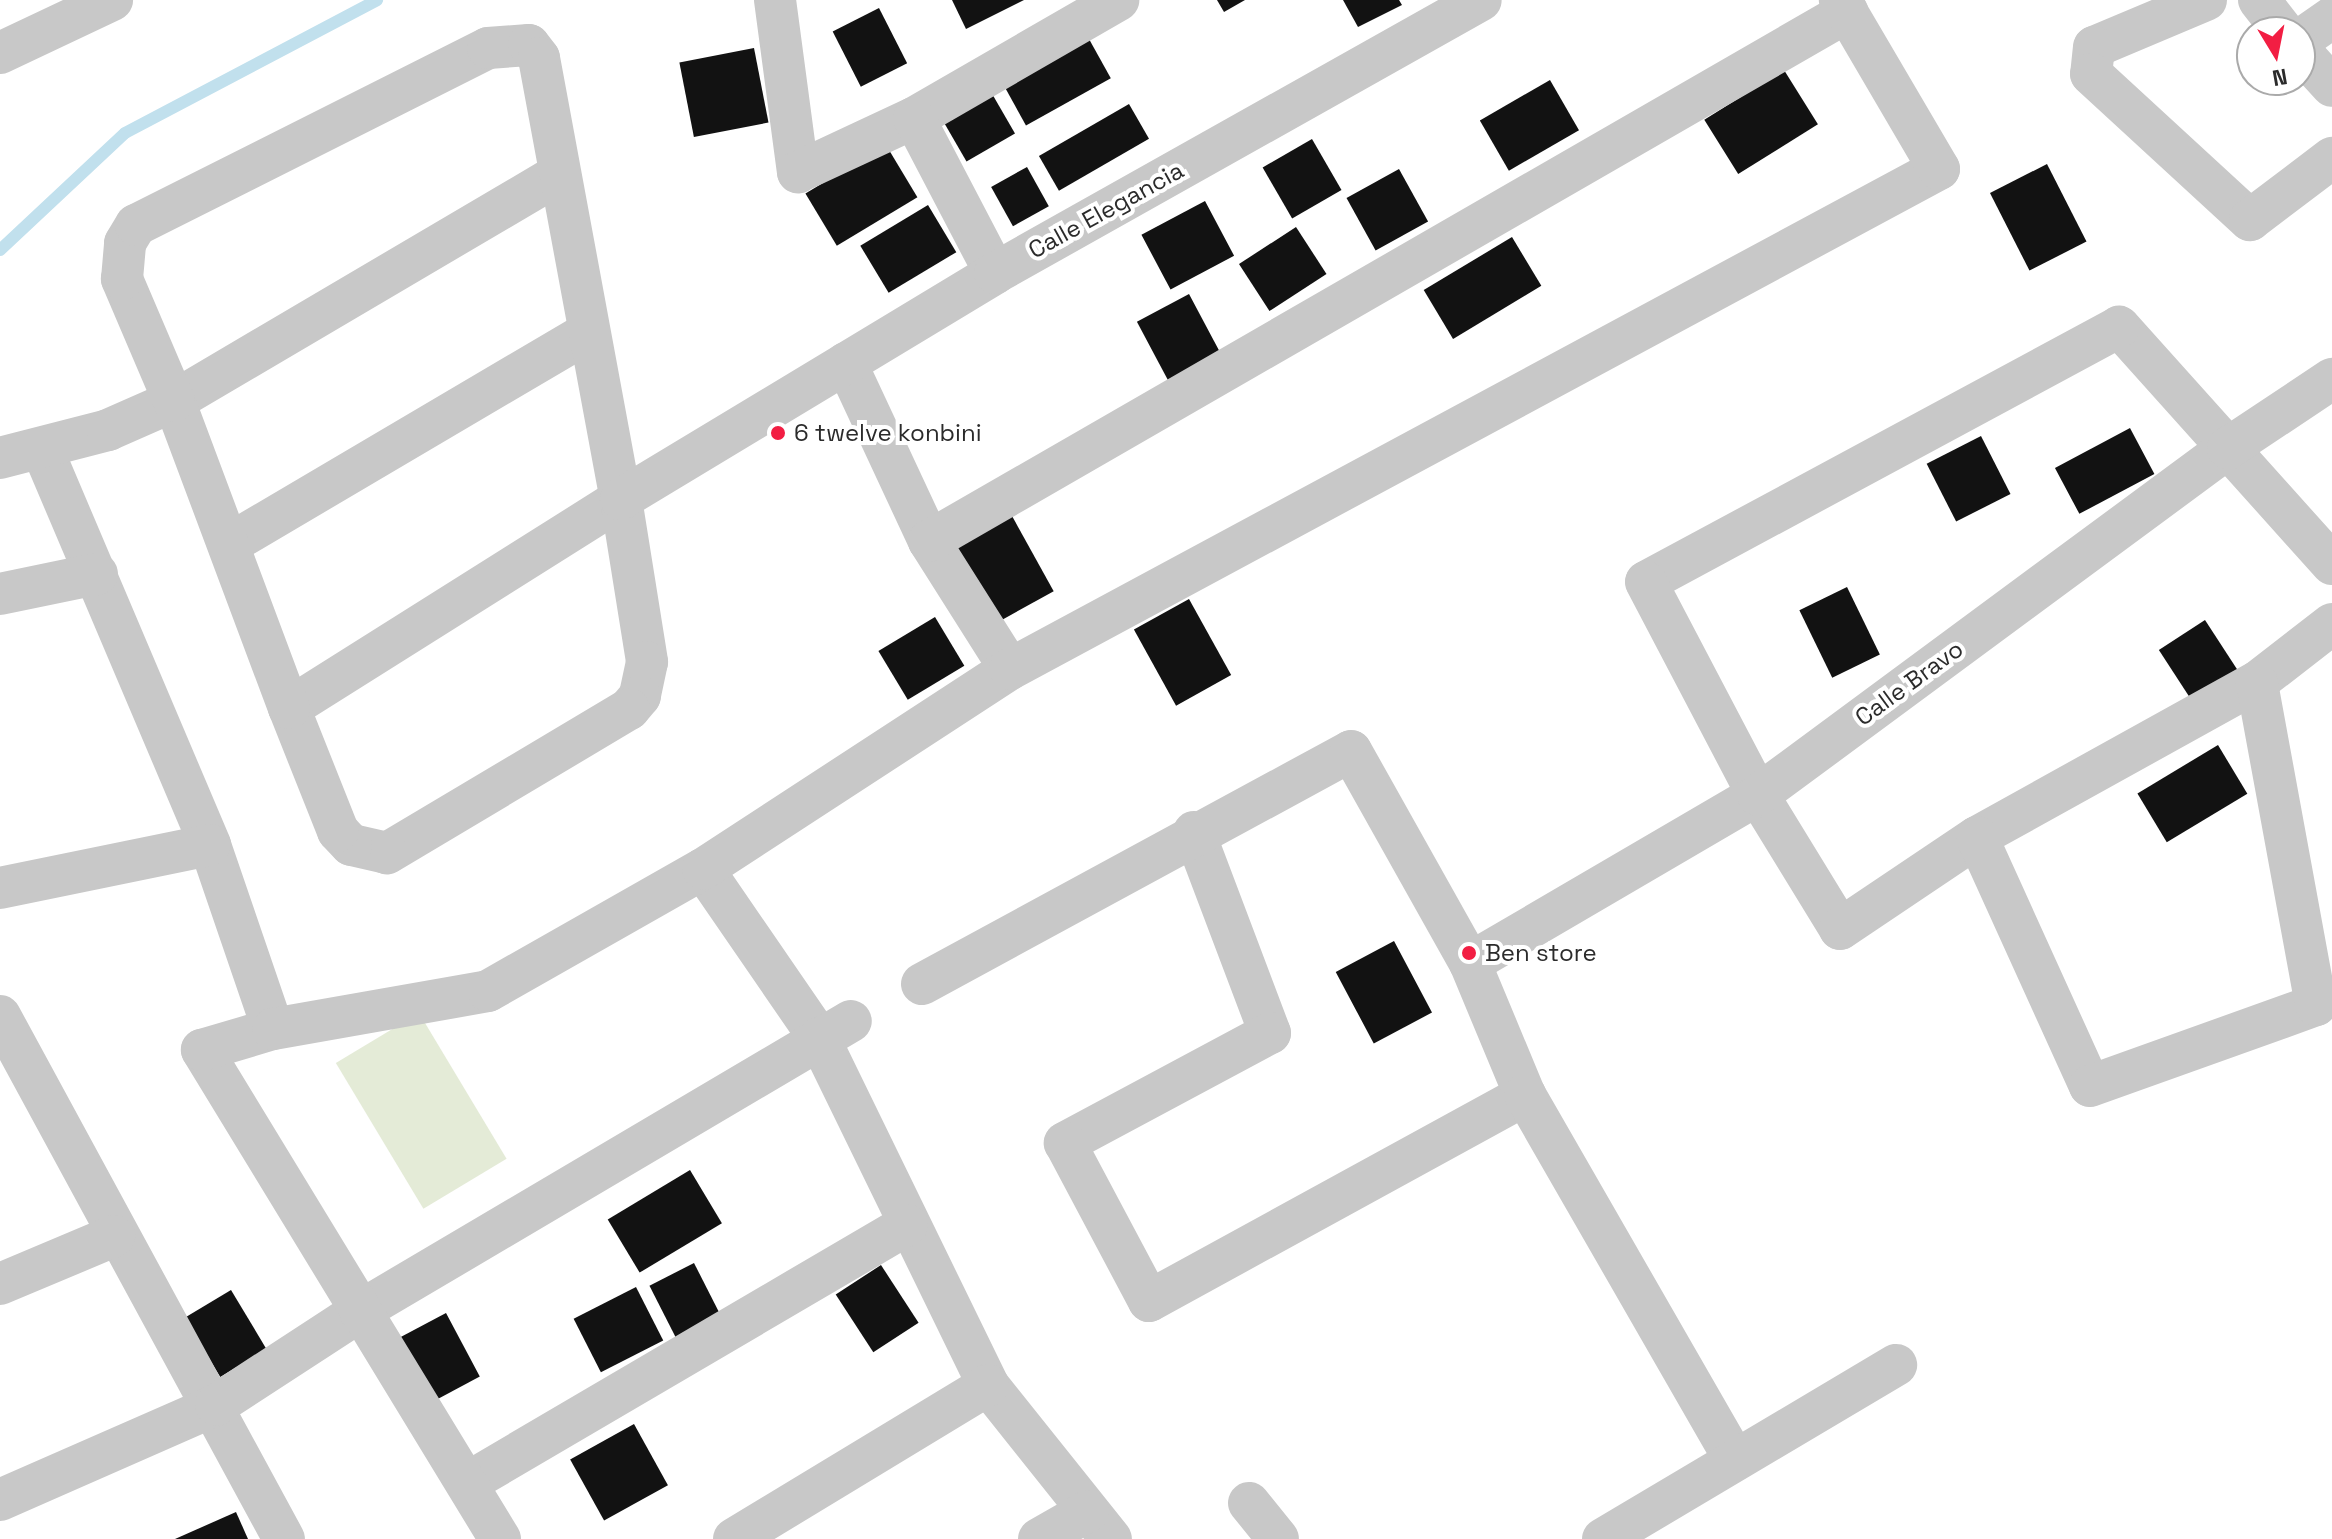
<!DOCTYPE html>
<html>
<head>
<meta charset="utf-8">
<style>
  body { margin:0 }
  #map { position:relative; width:2332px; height:1539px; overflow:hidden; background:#fff; font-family:"Space Grotesk",sans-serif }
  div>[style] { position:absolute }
  .green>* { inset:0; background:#e4ebd7; transform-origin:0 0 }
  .stream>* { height:12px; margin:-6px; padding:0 6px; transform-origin:6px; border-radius:6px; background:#c1e0ed }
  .building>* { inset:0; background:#121212; transform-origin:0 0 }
  .minor>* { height:42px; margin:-21px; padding:0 21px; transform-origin:21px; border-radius:21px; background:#c8c8c8 }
  .dots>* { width:22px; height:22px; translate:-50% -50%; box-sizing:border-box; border:4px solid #fff; border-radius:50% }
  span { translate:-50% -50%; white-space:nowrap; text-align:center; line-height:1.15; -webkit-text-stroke:8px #fff; paint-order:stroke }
  .street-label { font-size:24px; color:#2b2b2b }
  .poi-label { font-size:24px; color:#2b2b2b }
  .left { translate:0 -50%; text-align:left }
  .north { position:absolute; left:2236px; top:16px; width:80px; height:80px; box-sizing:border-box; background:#fff; border:2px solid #aaa; border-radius:50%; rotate:170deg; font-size:22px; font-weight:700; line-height:32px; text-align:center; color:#2b2b2b }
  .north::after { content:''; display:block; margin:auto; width:28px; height:36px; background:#f21e43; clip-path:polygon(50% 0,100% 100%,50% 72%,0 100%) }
</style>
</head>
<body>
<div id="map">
  <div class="green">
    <i style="left:419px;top:1013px;width:170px;height:97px;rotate:59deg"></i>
  </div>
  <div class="stream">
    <i style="left:0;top:250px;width:171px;rotate:-43.1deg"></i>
    <i style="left:125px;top:133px;width:285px;rotate:-27.8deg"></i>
  </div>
  <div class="building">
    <i style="clip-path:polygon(952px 0,1024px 0,966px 29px)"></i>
    <i style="clip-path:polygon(1217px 0,1245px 0,1224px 12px)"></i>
    <i style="clip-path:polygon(1343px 0,1399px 0,1402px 5px,1358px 27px)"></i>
    <i style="left:879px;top:8px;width:62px;height:52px;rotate:63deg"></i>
    <i style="left:1089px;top:39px;width:45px;height:97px;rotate:61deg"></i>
    <i style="left:754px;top:48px;width:76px;height:76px;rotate:79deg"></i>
    <i style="left:1784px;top:70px;width:64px;height:94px;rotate:58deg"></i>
    <i style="left:1550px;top:80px;width:58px;height:81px;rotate:60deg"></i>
    <i style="left:991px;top:92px;width:48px;height:56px;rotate:60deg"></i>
    <i style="left:1129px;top:104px;width:40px;height:104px;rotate:60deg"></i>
    <i style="left:1312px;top:139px;width:59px;height:57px;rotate:60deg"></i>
    <i style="left:886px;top:145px;width:61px;height:94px;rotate:59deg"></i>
    <i style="left:2047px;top:164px;width:87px;height:64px;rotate:63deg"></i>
    <i style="left:1027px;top:167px;width:45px;height:41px;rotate:61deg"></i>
    <i style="left:1399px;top:169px;width:60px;height:60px;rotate:61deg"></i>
    <i style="left:1205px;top:201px;width:62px;height:72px;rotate:62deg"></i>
    <i style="left:928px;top:205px;width:55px;height:79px;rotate:59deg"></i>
    <i style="left:1296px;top:227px;width:56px;height:68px;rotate:57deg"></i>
    <i style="left:1512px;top:237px;width:57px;height:103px;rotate:59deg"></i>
    <i style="left:1189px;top:294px;width:66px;height:59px;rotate:62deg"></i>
    <i style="left:2130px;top:428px;width:52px;height:85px;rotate:62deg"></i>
    <i style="left:1981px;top:436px;width:65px;height:61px;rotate:63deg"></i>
    <i style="left:1012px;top:516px;width:86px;height:64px;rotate:61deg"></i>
    <i style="left:1847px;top:587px;width:75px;height:53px;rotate:64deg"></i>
    <i style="left:1189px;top:599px;width:87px;height:63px;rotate:61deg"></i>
    <i style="left:935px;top:617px;width:57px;height:66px;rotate:59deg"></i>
    <i style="left:2205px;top:620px;width:66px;height:55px;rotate:57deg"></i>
    <i style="left:2218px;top:745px;width:57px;height:94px;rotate:59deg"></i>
    <i style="left:1394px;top:941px;width:81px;height:66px;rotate:62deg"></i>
    <i style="left:690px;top:1170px;width:62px;height:96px;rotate:59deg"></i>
    <i style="left:694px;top:1263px;width:58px;height:50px;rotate:63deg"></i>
    <i style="left:881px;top:1265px;width:69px;height:54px;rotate:57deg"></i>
    <i style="left:636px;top:1287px;width:60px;height:70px;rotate:63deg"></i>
    <i style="left:231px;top:1290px;width:69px;height:54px;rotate:59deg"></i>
    <i style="left:446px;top:1313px;width:72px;height:55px;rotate:62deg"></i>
    <i style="left:634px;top:1424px;width:70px;height:73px;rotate:61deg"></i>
    <i style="clip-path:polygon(236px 1512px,248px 1539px,175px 1539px)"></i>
  </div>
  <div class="minor">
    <i style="left:775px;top:0;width:174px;rotate:82.4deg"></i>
    <i style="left:798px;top:172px;width:128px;rotate:-25deg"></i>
    <i style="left:914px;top:118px;width:236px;rotate:-30deg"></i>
    <i style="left:2206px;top:0;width:121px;rotate:157.2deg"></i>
    <i style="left:2094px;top:47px;width:27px;rotate:96deg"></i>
    <i style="left:2091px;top:74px;width:216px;rotate:42.6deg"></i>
    <i style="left:2250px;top:220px;width:103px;rotate:-37.1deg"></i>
    <i style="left:2259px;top:0;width:41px;rotate:52deg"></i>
    <i style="left:2300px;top:40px;width:39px;rotate:-35deg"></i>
    <i style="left:2300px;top:51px;width:47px;rotate:47.6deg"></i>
    <i style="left:0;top:53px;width:124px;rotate:-25.3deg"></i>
    <i style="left:914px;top:118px;width:175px;rotate:62.4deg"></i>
    <i style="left:846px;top:363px;width:196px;rotate:65deg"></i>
    <i style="left:929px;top:541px;width:151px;rotate:57.7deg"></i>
    <i style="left:43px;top:451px;width:428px;rotate:67deg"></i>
    <i style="left:210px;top:845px;width:194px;rotate:71.1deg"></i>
    <i style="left:0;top:458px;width:112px;rotate:-14.5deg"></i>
    <i style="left:108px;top:430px;width:72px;rotate:-23.7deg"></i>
    <i style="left:174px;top:401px;width:447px;rotate:-30.5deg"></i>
    <i style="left:929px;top:541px;width:1060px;rotate:-29.95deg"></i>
    <i style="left:229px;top:544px;width:418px;rotate:-30.5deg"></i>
    <i style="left:2332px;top:564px;width:319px;rotate:-131.9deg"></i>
    <i style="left:2119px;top:327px;width:537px;rotate:151.67deg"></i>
    <i style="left:1646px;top:582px;width:241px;rotate:62.3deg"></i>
    <i style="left:1758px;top:795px;width:157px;rotate:58.5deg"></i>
    <i style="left:1840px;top:929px;width:165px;rotate:-33.9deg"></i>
    <i style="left:1977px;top:837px;width:320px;rotate:-29deg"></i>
    <i style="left:2257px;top:682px;width:95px;rotate:-37.7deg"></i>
    <i style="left:0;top:594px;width:99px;rotate:-11.7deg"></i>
    <i style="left:289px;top:708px;width:392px;rotate:-32.2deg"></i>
    <i style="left:621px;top:499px;width:165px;rotate:80.9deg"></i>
    <i style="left:647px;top:662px;width:35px;rotate:102deg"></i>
    <i style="left:640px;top:696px;width:17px;rotate:130deg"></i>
    <i style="left:629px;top:709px;width:282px;rotate:149.2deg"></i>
    <i style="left:387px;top:853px;width:37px;rotate:-167deg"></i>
    <i style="left:351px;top:845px;width:19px;rotate:-133deg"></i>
    <i style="left:338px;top:831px;width:132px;rotate:-111.7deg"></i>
    <i style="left:289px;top:708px;width:328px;rotate:-110.5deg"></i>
    <i style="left:174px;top:401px;width:133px;rotate:-113.1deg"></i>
    <i style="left:122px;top:279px;width:36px;rotate:-85deg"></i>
    <i style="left:125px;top:243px;width:21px;rotate:-59deg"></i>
    <i style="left:136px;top:225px;width:394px;rotate:-26.7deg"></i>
    <i style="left:488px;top:48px;width:41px;rotate:-4.2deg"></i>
    <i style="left:529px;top:45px;width:16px;rotate:52deg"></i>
    <i style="left:539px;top:58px;width:449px;rotate:79.5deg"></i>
    <i style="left:621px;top:499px;width:437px;rotate:-31.1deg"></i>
    <i style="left:995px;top:273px;width:557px;rotate:-29.32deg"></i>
    <i style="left:1194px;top:832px;width:215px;rotate:69.3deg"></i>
    <i style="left:1270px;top:1033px;width:233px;rotate:151.8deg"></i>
    <i style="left:1065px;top:1143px;width:179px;rotate:62deg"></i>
    <i style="left:1149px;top:1301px;width:429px;rotate:-28.7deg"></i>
    <i style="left:1977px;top:837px;width:273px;rotate:65.6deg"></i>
    <i style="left:2090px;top:1086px;width:240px;rotate:-19.7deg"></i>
    <i style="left:2316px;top:1005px;width:328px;rotate:-100.4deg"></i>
    <i style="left:703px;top:869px;width:205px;rotate:55.5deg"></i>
    <i style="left:819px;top:1038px;width:386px;rotate:64deg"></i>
    <i style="left:988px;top:1385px;width:197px;rotate:51.4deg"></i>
    <i style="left:0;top:888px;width:214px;rotate:-11.6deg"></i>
    <i style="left:1470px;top:963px;width:333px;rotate:-30.3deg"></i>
    <i style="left:1758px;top:795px;width:584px;rotate:-36.44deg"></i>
    <i style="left:2228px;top:448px;width:125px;rotate:-33.6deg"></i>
    <i style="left:922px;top:984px;width:488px;rotate:-28.5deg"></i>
    <i style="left:1351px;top:751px;width:243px;rotate:60.7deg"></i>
    <i style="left:1470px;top:963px;width:143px;rotate:67.4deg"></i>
    <i style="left:1525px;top:1095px;width:421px;rotate:60.1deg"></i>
    <i style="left:0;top:1016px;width:595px;rotate:61.5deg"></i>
    <i style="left:0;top:1284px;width:124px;rotate:-22.8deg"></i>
    <i style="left:467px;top:1483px;width:510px;rotate:-30.39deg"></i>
    <i style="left:0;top:1500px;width:236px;rotate:-23.7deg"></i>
    <i style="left:216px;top:1405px;width:172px;rotate:-33.1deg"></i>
    <i style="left:360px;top:1311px;width:570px;rotate:-30.57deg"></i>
    <i style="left:1249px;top:1503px;width:46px;rotate:51.1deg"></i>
    <i style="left:500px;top:1539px;width:573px;rotate:-121.36deg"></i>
    <i style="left:202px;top:1050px;width:74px;rotate:-16.5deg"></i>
    <i style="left:273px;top:1029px;width:218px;rotate:-10deg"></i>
    <i style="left:488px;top:991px;width:247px;rotate:-29.6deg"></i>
    <i style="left:703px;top:869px;width:366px;rotate:-33.1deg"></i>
    <i style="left:1010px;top:669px;width:1055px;rotate:-28.29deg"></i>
    <i style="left:1939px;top:169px;width:196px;rotate:-120.4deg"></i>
    <i style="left:734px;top:1539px;width:297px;rotate:-31.2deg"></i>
    <i style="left:1039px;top:1539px;width:56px;rotate:-29.7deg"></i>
    <i style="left:1603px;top:1539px;width:341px;rotate:-30.7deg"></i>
  </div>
  <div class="dots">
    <i style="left:778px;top:433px;background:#f21e43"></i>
    <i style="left:1469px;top:953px;background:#f21e43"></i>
  </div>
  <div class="street-label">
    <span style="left:1106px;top:210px;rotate:-29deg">Calle Elegancia</span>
    <span style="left:1909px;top:683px;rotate:-36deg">Calle Bravo</span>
  </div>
  <div class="poi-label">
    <span class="left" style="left:794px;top:433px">6 twelve konbini</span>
    <span class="left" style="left:1485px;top:953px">Ben store</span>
  </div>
  <div class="north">N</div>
</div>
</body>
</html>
